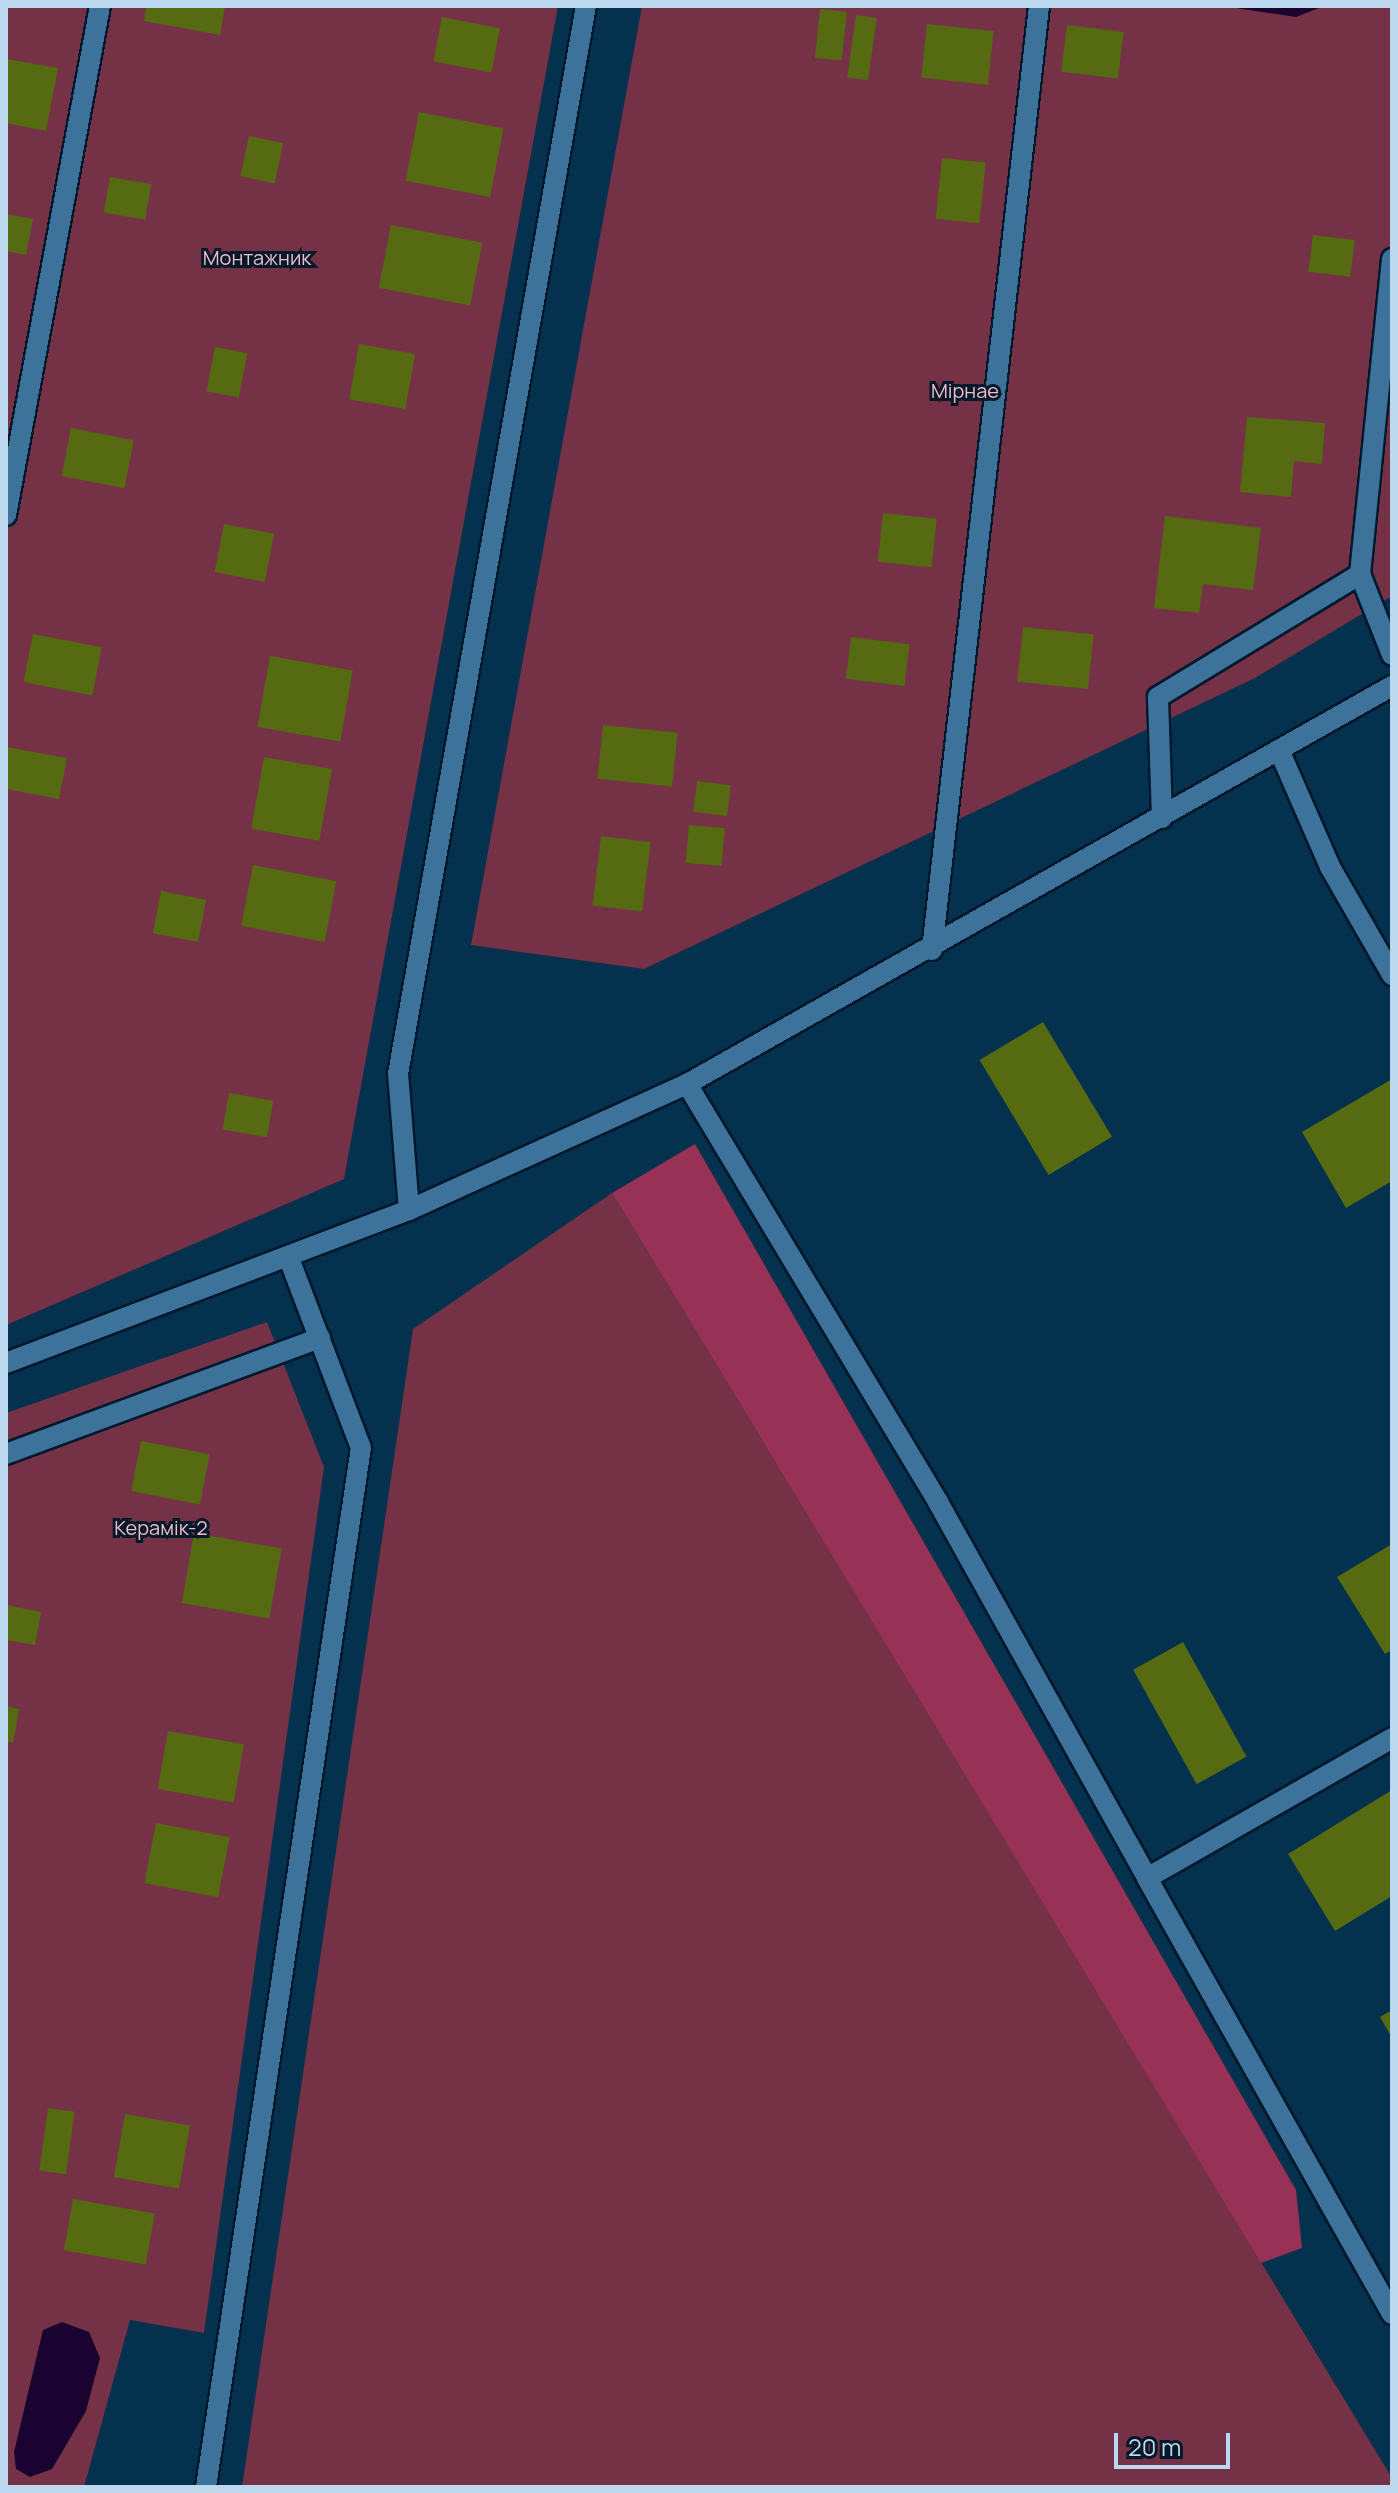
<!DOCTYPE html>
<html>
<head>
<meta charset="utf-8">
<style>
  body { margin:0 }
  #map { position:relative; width:1398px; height:2493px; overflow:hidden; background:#04314d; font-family:Manrope,sans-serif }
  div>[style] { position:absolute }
  .green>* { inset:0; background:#753247 }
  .forest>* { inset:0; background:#973155 }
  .water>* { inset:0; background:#1a0330 }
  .building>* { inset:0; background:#566a12; transform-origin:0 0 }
  .roads { filter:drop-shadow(2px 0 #00182c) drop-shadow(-2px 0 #00182c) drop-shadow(0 2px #00182c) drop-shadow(0 -2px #00182c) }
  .service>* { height:20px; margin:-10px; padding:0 10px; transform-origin:10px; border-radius:10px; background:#3d739b }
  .minor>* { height:20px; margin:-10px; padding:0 10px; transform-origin:10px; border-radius:10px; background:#3d739b }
  .tertiary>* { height:20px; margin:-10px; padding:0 10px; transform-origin:10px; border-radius:10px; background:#3d739b }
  span { translate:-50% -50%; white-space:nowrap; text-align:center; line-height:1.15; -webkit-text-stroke:6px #031828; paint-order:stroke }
  .park-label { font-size:20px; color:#f4bbc9 }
  .frame { position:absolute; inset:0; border:8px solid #bcd8ee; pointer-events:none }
  .scale { position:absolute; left:1114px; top:2433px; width:116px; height:36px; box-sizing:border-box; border:4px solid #bcd8ee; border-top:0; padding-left:10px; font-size:24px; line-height:28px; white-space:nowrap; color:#bcd8ee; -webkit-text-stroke:6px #031828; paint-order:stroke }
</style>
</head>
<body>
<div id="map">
  <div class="green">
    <i style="clip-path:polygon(6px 6px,558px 6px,344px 1179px,6px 1325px)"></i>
    <i style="clip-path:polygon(642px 6px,1392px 6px,1392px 596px,1255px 678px,644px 969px,471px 945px)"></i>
    <i style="clip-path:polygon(612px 1193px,1392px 2478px,1392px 2487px,242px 2487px,413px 1329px)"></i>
    <i style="clip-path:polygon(267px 1322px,324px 1467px,204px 2333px,130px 2320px,84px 2487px,6px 2487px,6px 1413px)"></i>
  </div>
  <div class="forest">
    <i style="clip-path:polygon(695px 1144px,1296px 2190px,1302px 2248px,1261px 2263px,612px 1193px)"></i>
  </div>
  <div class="water">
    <i style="clip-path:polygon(1223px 6px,1324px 6px,1296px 17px)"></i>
    <i style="clip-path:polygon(62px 2322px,89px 2332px,100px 2358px,86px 2411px,52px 2469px,30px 2477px,16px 2469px,14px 2452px,43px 2330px)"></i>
  </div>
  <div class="building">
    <i style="clip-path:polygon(146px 6px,225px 6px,220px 35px,144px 21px)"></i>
    <i style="left:820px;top:9px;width:27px;height:49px;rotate:6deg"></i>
    <i style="left:856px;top:15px;width:21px;height:63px;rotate:8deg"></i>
    <i style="left:442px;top:17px;width:59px;height:45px;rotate:11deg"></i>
    <i style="left:927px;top:24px;width:67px;height:54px;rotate:6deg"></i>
    <i style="left:1067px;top:25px;width:57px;height:47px;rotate:7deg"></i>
    <i style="clip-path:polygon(6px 59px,58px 68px,46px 131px,6px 123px)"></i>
    <i style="left:419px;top:112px;width:86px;height:70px;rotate:11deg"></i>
    <i style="left:249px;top:136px;width:35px;height:41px;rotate:12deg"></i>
    <i style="left:942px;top:158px;width:44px;height:61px;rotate:6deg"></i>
    <i style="left:110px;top:177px;width:42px;height:36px;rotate:10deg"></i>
    <i style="clip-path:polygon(6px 214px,33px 219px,26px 255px,6px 251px)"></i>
    <i style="left:391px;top:225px;width:93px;height:64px;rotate:11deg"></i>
    <i style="left:1313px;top:235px;width:42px;height:37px;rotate:7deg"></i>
    <i style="left:359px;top:344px;width:57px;height:56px;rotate:10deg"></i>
    <i style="left:215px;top:347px;width:33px;height:45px;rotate:11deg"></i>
    <i style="clip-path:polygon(1247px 417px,1325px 423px,1322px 464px,1294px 461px,1291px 497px,1240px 492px)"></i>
    <i style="left:71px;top:428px;width:64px;height:49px;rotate:11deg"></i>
    <i style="left:883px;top:513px;width:54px;height:49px;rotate:6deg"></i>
    <i style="clip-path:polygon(1165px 516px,1261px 528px,1253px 590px,1203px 584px,1199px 613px,1154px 608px)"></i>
    <i style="left:224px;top:524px;width:51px;height:49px;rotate:11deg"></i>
    <i style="left:1023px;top:627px;width:71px;height:55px;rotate:6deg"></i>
    <i style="left:33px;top:634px;width:70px;height:49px;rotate:11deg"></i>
    <i style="left:851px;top:637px;width:59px;height:42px;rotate:7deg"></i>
    <i style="left:270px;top:656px;width:84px;height:72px;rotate:10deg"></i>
    <i style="left:603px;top:725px;width:75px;height:54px;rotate:6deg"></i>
    <i style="clip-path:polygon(6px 747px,67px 758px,59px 799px,6px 789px)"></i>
    <i style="left:264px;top:757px;width:69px;height:73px;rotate:10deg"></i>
    <i style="left:697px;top:781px;width:34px;height:31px;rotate:7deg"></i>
    <i style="left:689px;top:825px;width:36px;height:38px;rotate:5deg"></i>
    <i style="left:601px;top:836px;width:50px;height:70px;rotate:7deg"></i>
    <i style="left:253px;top:865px;width:85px;height:62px;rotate:11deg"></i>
    <i style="left:161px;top:891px;width:46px;height:43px;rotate:11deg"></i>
    <i style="left:1043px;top:1022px;width:134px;height:74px;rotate:59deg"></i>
    <i style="clip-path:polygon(1392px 1079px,1392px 1181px,1346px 1208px,1302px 1132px)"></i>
    <i style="left:229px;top:1093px;width:45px;height:37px;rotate:10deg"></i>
    <i style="left:141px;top:1441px;width:70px;height:51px;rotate:11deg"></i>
    <i style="left:194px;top:1533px;width:89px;height:71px;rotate:10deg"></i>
    <i style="clip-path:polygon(1392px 1544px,1392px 1650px,1385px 1654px,1337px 1577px)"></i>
    <i style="clip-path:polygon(6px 1605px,41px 1612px,35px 1645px,6px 1640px)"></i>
    <i style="left:1183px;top:1642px;width:131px;height:57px;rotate:61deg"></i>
    <i style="clip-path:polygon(6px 1706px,19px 1709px,13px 1743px,6px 1741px)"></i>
    <i style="left:168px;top:1731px;width:77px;height:59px;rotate:10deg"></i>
    <i style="clip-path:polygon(1392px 1790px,1392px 1896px,1335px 1931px,1288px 1854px)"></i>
    <i style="left:156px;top:1823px;width:75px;height:61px;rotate:11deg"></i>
    <i style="clip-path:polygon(1392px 2010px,1392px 2038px,1380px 2017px)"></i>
    <i style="left:48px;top:2108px;width:27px;height:63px;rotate:8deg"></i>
    <i style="left:125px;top:2114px;width:66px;height:64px;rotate:10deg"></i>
    <i style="left:73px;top:2199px;width:83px;height:52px;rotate:10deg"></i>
  </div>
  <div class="roads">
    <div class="service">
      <i style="left:1392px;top:259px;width:317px;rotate:95.8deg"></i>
      <i style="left:1360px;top:574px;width:87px;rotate:68.4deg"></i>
      <i style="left:6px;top:515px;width:518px;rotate:-79.54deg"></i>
      <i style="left:1279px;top:750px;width:128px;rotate:66.4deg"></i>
      <i style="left:1330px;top:867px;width:125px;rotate:60.1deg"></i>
      <i style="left:1162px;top:818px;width:121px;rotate:-91.9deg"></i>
      <i style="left:1158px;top:697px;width:237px;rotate:-31.3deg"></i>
      <i style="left:932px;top:950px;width:950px;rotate:-83.53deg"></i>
      <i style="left:687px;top:1084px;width:488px;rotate:59deg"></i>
      <i style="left:938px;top:1502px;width:430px;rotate:60.9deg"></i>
      <i style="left:1147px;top:1878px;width:282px;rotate:-29.7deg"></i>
      <i style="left:6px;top:1454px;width:335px;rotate:-20.3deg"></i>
      <i style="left:1147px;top:1878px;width:500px;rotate:60.67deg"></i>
      <i style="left:206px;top:2487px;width:1050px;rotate:-81.52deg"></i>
      <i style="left:361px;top:1448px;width:203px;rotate:-110.8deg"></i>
    </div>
    <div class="minor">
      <i style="left:409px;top:1210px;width:136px;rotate:-94.6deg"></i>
      <i style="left:398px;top:1074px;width:1084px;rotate:-80.02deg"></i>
    </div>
    <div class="tertiary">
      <i style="left:6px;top:1363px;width:431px;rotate:-20.8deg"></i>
      <i style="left:409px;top:1210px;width:305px;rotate:-24.4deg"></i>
      <i style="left:687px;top:1084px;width:810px;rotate:-29.45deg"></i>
    </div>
  </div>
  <div class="park-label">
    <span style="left:257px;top:257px">Монтажник</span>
    <span style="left:965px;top:390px">Мірнае</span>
    <span style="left:161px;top:1527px">Керамік-2</span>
  </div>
  <div class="frame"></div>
  <div class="scale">20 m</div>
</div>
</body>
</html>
